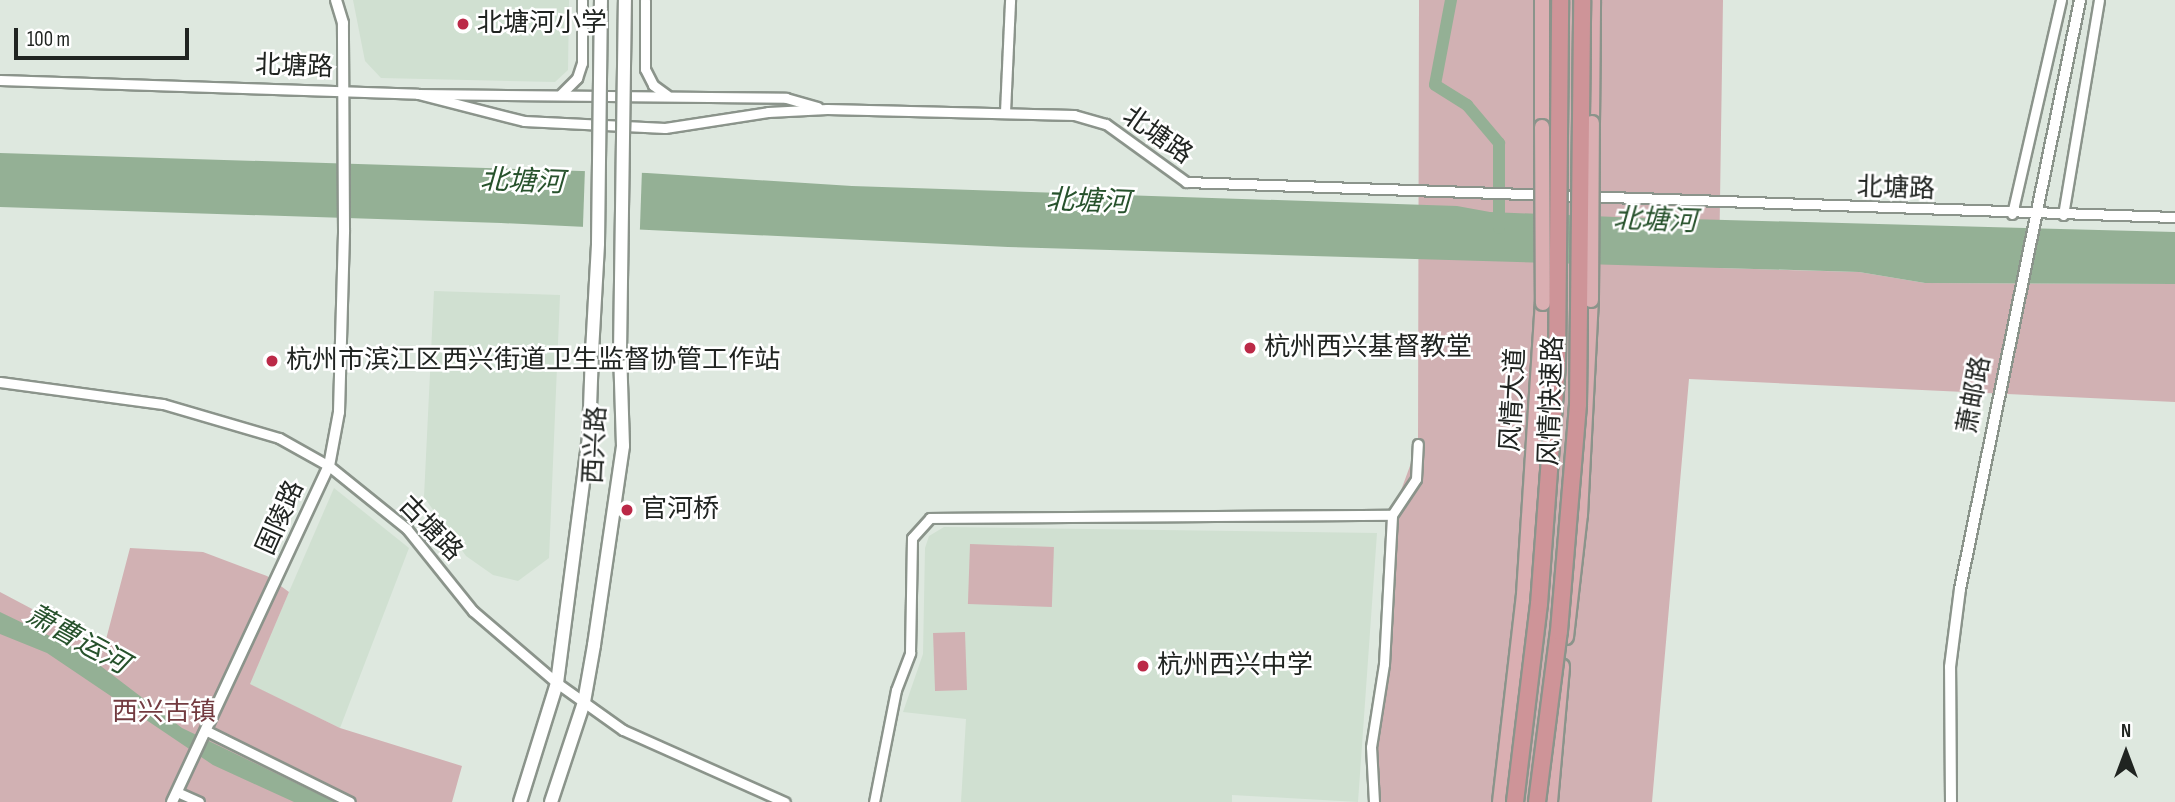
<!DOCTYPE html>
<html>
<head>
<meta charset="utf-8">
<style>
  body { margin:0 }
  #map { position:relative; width:2175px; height:802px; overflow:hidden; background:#dee8df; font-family:"Sofia Sans Condensed","Noto Sans SC",sans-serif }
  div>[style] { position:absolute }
  .built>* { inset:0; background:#d0e0d1 }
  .green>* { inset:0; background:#d1b1b3; transform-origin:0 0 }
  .water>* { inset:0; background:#94b095 }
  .pier>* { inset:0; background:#dee8df; transform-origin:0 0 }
  .canal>* { height:12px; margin:-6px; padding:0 6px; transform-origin:6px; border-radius:6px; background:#94b095 }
  .roads { filter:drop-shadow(2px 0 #8b948b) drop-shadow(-2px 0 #8b948b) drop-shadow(0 2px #8b948b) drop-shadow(0 -2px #8b948b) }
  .minor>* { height:9px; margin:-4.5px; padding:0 4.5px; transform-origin:4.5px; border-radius:4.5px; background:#fff }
  .tertiary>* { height:10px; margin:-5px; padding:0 5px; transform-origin:5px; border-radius:5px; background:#fff }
  .secondary>* { height:12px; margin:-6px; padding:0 6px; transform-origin:6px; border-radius:6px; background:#fff }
  .primary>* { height:14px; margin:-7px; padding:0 7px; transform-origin:7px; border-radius:7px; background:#daafb2 }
  .bridges { filter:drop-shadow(2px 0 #8b948b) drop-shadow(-2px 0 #8b948b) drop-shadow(0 2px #8b948b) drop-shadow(0 -2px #8b948b) }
  .secondary-bridge>* { height:12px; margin:-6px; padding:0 6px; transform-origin:6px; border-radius:6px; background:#fff }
  .primary-bridge>* { height:14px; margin:-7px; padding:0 7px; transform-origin:7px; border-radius:7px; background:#daafb2 }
  .trunk-bridge>* { height:16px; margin:-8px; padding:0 8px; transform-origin:8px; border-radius:8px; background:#ce9498 }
  .dots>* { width:19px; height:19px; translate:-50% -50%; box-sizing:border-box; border:4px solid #fff; border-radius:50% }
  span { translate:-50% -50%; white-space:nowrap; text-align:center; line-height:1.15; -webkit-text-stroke:5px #fff; paint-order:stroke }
  .poi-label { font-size:26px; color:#202421 }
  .left { translate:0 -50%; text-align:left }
  .street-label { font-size:26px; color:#202421 }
  .park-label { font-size:26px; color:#733b40 }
  .water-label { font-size:28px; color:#27522c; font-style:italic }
  .north { position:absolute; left:2091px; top:718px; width:70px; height:70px; -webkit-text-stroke:5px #fff; paint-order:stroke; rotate:0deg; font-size:19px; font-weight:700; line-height:28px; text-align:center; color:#202421 }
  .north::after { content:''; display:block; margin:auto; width:24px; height:32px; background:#202421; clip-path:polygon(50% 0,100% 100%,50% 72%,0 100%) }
  .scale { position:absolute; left:14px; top:28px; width:175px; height:32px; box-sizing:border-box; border:4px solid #202421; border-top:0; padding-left:9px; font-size:21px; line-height:24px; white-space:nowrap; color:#202421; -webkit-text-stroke:5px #fff; paint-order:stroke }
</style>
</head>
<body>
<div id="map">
  <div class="built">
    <i style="clip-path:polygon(353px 0,569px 0,568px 70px,555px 82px,381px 78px,365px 61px)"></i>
    <i style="clip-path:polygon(434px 291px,560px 295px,549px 558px,518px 581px,493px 575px,466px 556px,424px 497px)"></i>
    <i style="clip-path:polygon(334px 488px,409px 548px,340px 728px,249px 684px)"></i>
    <i style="clip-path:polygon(944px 527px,1377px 533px,1358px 802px,1232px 795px,1232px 802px,961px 802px,966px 719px,903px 712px,923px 654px,925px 548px,929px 536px)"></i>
  </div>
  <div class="green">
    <i style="clip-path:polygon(1419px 0,1723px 0,1719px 268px,1859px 272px,1925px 283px,2175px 284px,2175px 402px,1689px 379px,1652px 802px,1374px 802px,1371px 747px,1384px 663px,1392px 515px,1418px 444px)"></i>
    <i style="left:970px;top:544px;width:84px;height:60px;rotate:2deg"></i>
    <i style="clip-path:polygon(130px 548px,203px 552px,267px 576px,289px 592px,250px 684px,340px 728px,462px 766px,452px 802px,0 802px,0 592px,104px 647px)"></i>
    <i style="left:965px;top:632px;width:58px;height:32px;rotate:88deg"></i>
  </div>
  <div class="water">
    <i style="clip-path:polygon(0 153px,647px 173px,852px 186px,1457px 206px,1490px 212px,1616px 217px,2175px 232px,2175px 284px,1925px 283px,1859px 272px,1008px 247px,501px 223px,0 207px)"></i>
    <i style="clip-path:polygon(0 612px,81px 651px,182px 728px,335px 802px,294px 802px,213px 765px,47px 653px,0 634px)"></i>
  </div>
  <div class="pier">
    <i style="left:585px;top:168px;width:57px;height:62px;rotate:2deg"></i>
  </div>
  <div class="canal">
    <i style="left:1451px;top:0;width:86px;rotate:100.7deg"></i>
    <i style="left:1435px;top:85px;width:38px;rotate:32deg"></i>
    <i style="left:1467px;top:105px;width:50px;rotate:49.9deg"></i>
    <i style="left:1499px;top:143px;width:85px;rotate:90deg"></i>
  </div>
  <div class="roads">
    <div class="minor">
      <i style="left:645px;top:0;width:69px;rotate:90deg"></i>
      <i style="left:645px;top:69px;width:18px;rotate:63deg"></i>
      <i style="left:653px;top:85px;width:17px;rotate:36deg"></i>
      <i style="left:0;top:80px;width:418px;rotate:1.9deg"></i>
      <i style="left:418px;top:94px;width:368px;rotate:0.6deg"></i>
      <i style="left:786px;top:98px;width:33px;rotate:16deg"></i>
      <i style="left:418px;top:94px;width:109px;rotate:14.3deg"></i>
      <i style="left:524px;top:121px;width:141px;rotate:2.8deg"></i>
      <i style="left:665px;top:128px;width:104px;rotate:-8.8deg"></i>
      <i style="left:768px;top:112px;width:59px;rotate:-2.9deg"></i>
      <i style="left:827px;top:109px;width:247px;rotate:1.4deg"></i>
      <i style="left:1074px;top:115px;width:33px;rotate:16deg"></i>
      <i style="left:1106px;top:124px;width:99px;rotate:35.9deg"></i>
      <i style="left:1186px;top:182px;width:990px;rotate:2.03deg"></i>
      <i style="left:561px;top:94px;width:23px;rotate:-45deg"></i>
      <i style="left:577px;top:78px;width:16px;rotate:-72deg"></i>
      <i style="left:582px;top:63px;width:63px;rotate:-90deg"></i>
      <i style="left:1005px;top:112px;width:112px;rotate:-87.4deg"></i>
      <i style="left:2012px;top:214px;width:220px;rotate:-77.1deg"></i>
      <i style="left:2063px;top:215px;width:218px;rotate:-80.5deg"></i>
      <i style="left:0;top:382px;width:164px;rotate:7.7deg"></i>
      <i style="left:163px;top:404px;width:121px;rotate:16.3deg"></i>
      <i style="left:279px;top:438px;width:57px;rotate:29.2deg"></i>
      <i style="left:329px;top:466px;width:100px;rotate:38.9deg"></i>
      <i style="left:407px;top:529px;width:105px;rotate:51.2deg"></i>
      <i style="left:473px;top:611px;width:111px;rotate:40.6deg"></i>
      <i style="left:557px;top:683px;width:81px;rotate:35.5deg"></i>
      <i style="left:623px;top:730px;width:177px;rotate:24deg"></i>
      <i style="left:209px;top:732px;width:157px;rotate:26.4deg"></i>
      <i style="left:177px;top:792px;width:24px;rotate:24deg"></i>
      <i style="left:874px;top:802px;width:114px;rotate:-78.9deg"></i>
      <i style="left:896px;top:690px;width:40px;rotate:-69deg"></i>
      <i style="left:910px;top:653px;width:115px;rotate:-89deg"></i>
      <i style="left:912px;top:538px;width:27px;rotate:-48deg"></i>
      <i style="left:930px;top:518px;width:462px;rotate:-0.4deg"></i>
      <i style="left:1392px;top:515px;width:43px;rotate:-56.3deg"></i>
      <i style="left:1416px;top:479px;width:35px;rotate:-87deg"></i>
      <i style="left:1374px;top:802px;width:55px;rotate:-93.1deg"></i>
      <i style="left:1371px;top:747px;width:84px;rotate:-81.1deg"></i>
      <i style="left:1384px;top:664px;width:149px;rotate:-86.9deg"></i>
    </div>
    <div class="tertiary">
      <i style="left:172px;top:802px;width:371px;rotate:-65deg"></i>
      <i style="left:329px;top:466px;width:55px;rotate:-79.5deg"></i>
      <i style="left:339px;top:412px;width:182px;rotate:-88.4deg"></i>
      <i style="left:344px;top:230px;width:207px;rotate:-90.3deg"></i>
      <i style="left:343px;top:23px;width:24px;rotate:-107deg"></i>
      <i style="left:1951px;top:802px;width:135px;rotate:-90.4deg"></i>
      <i style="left:1950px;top:667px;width:79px;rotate:-82.7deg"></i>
      <i style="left:1960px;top:589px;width:601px;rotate:-78.48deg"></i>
    </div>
    <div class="secondary">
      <i style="left:520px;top:802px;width:125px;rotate:-72.7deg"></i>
      <i style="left:557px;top:683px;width:250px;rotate:-82.6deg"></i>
      <i style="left:589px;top:435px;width:83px;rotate:-87.9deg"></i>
      <i style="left:551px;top:802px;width:105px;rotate:-71.7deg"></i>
      <i style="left:584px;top:702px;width:58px;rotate:-80deg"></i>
      <i style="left:594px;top:645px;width:201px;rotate:-81.7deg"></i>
      <i style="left:623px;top:446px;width:93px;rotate:-91.8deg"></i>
    </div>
    <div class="primary">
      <i style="left:1542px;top:0;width:127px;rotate:90deg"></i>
      <i style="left:1592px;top:123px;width:123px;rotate:-89.5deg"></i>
      <i style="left:1566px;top:637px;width:123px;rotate:-83.5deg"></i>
      <i style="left:1580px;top:515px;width:215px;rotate:-87.1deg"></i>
      <i style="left:1500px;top:802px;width:209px;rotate:-83.4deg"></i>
      <i style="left:1524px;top:594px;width:292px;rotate:-86.3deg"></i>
      <i style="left:1550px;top:802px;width:136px;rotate:-84.9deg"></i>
    </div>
  </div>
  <div class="bridges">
    <div class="secondary-bridge">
      <i style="left:592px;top:352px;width:109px;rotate:-86.8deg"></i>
      <i style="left:598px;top:243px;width:243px;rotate:-89.3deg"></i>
      <i style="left:620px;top:353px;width:353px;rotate:-89.2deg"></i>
    </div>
    <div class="primary-bridge">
      <i style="left:1542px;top:127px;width:176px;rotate:89.7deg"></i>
      <i style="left:1591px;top:300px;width:177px;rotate:-89.7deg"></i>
    </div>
    <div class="trunk-bridge">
      <i style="left:1515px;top:802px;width:199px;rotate:-83.1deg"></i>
      <i style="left:1539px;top:604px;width:240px;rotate:-85.7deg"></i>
      <i style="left:1557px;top:365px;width:365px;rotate:-89.5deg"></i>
      <i style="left:1537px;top:802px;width:172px;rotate:-82.7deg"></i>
      <i style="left:1559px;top:631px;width:228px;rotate:-85.2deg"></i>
      <i style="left:1578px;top:404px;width:404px;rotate:-89.4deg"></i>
    </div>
  </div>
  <div class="dots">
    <i style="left:463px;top:24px;background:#bb2947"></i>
    <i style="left:1250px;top:348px;background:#bb2947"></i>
    <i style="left:272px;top:361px;background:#bb2947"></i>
    <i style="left:627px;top:510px;background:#bb2947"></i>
    <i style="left:1143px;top:666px;background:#bb2947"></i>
  </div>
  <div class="poi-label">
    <span class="left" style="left:477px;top:24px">北塘河小学</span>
    <span class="left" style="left:1264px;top:348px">杭州西兴基督教堂</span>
    <span class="left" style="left:286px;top:361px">杭州市滨江区西兴街道卫生监督协管工作站</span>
    <span class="left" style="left:641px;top:510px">官河桥</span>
    <span class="left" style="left:1157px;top:666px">杭州西兴中学</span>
  </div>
  <div class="street-label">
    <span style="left:294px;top:67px;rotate:2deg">北塘路</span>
    <span style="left:1157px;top:136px;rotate:35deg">北塘路</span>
    <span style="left:1896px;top:189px;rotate:2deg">北塘路</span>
    <span style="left:1975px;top:395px;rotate:-79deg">萧邮路</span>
    <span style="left:1514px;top:400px;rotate:-87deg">风情大道</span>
    <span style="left:1552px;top:401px;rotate:-88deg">风情快速路</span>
    <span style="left:596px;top:445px;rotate:-87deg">西兴路</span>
    <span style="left:281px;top:518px;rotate:-66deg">固陵路</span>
    <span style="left:430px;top:529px;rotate:46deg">古塘路</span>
  </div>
  <div class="park-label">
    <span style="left:164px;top:713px">西兴古镇</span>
  </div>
  <div class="water-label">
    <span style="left:522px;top:182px;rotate:2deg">北塘河</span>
    <span style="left:1088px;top:202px;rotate:2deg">北塘河</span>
    <span style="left:1655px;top:221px;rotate:2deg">北塘河</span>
    <span style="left:77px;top:640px;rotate:29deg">萧曹运河</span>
  </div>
  <div class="north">N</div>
  <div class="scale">100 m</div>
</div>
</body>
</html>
